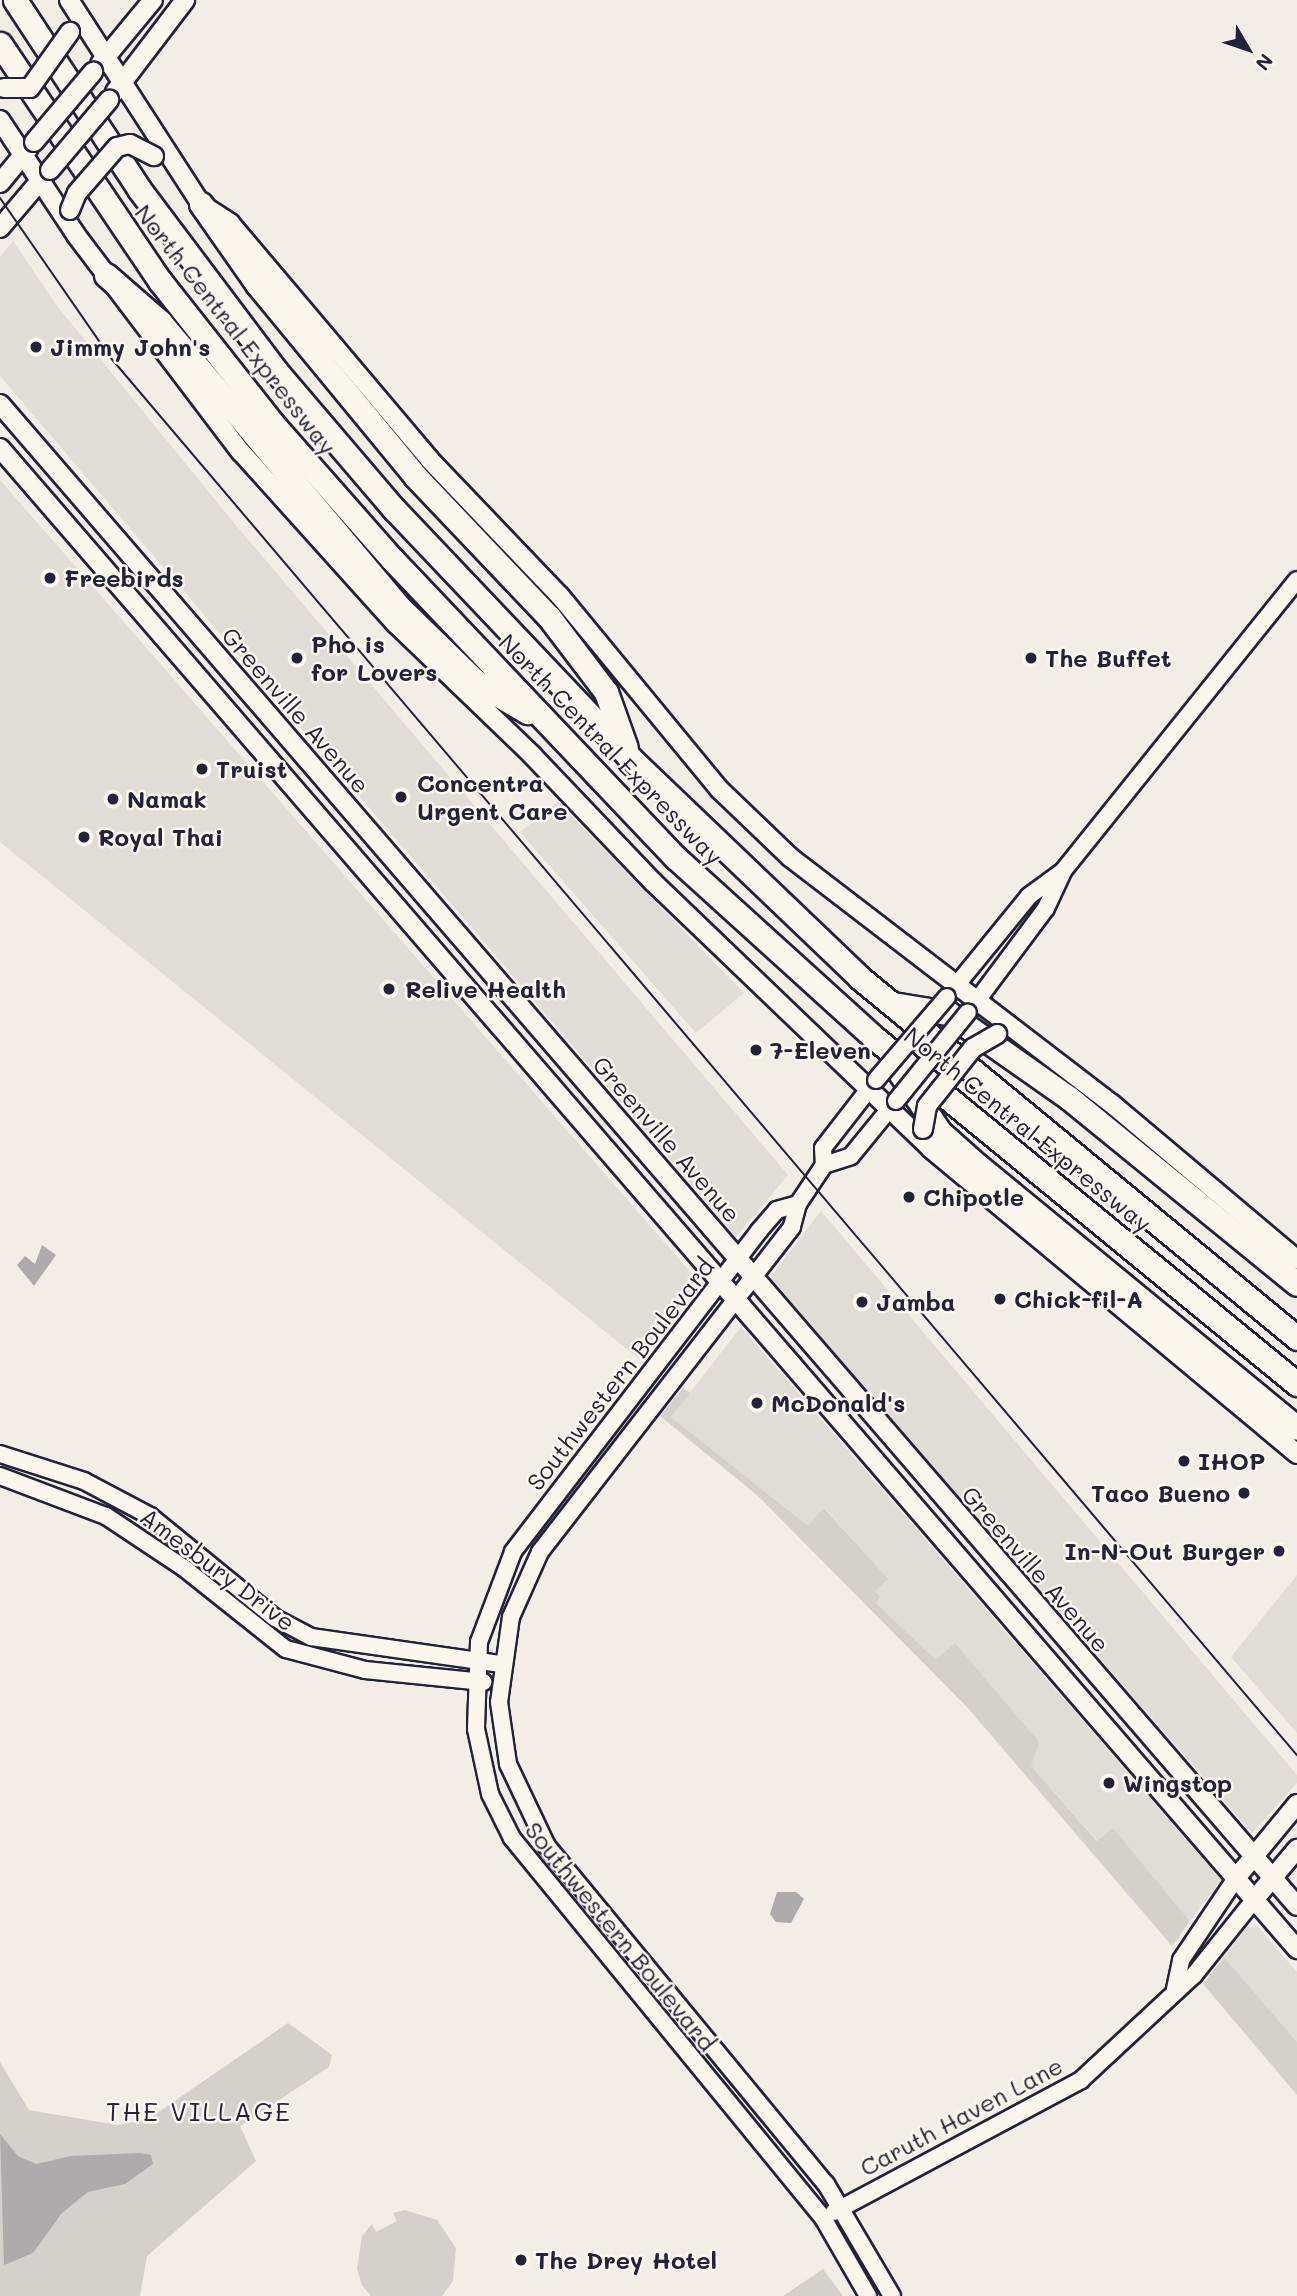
<!DOCTYPE html>
<html>
<head>
<meta charset="utf-8">
<style>
  body { margin:0 }
  #map { position:relative; width:1297px; height:2296px; overflow:hidden; background:#f2eee5; font-family:Mali,sans-serif }
  div>[style] { position:absolute }
  .built>* { inset:0; background:#e0dcd6 }
  .green>* { inset:0; background:#d4d1cc }
  .water>* { inset:0; background:#aeabad }
  .roads { filter:drop-shadow(2px 0 #22223b) drop-shadow(-2px 0 #22223b) drop-shadow(0 2px #22223b) drop-shadow(0 -2px #22223b) }
  .tertiary>* { height:16px; margin:-8px; padding:0 8px; transform-origin:8px; border-radius:8px; background:#fbf7ec }
  .secondary>* { height:18px; margin:-9px; padding:0 9px; transform-origin:9px; border-radius:9px; background:#fbf7ec }
  .motorway>* { height:23px; margin:-11.5px; padding:0 11.5px; transform-origin:11.5px; border-radius:11.5px; background:#fbf7ec }
  .tram>* { height:2px; margin:-1px; padding:0 1px; transform-origin:1px; border-radius:1px; background:#22223b }
  .bridges { filter:drop-shadow(2px 0 #22223b) drop-shadow(-2px 0 #22223b) drop-shadow(0 2px #22223b) drop-shadow(0 -2px #22223b) }
  .tertiary-bridge>* { height:16px; margin:-8px; padding:0 8px; transform-origin:8px; border-radius:8px; background:#fbf7ec }
  .secondary-bridge>* { height:18px; margin:-9px; padding:0 9px; transform-origin:9px; border-radius:9px; background:#fbf7ec }
  .dots>* { width:19px; height:19px; translate:-50% -50%; box-sizing:border-box; border:4px solid #fbf7ec; border-radius:50% }
  span { translate:-50% -50%; white-space:nowrap; text-align:center; line-height:1.15; -webkit-text-stroke:5px #fbf7ec; paint-order:stroke }
  .street-label { font-size:24px; color:#22223b }
  .poi-label { font-size:24px; color:#22223b; font-weight:700 }
  .left { translate:0 -50%; text-align:left }
  .right { translate:-100% -50%; text-align:right }
  .neighbourhood-label { font-size:26px; color:#22223b; letter-spacing:2px }
  .north { position:absolute; left:1213px; top:14px; width:70px; height:70px; -webkit-text-stroke:5px #fbf7ec; paint-order:stroke; rotate:129deg; font-size:19px; font-weight:700; line-height:28px; text-align:center; color:#22223b }
  .north::after { content:''; display:block; margin:auto; width:24px; height:32px; background:#22223b; clip-path:polygon(50% 0,100% 100%,50% 72%,0 100%) }
</style>
</head>
<body>
<div id="map">
  <div class="built">
    <i style="clip-path:polygon(13px 241px,57px 306px,234px 523px,788px 1175px,736px 1237px,0 376px,0 257px)"></i>
    <i style="clip-path:polygon(0 480px,699px 1282px,639px 1359px,0 842px)"></i>
    <i style="clip-path:polygon(558px 802px,744px 993px,696px 1033px,520px 832px)"></i>
    <i style="clip-path:polygon(821px 1211px,1297px 1775px,1297px 1783px,1252px 1833px,769px 1279px)"></i>
    <i style="clip-path:polygon(741px 1327px,1221px 1880px,1190px 1921px,1113px 1828px,1098px 1841px,1031px 1766px,1032px 1753px,955px 1644px,936px 1660px,876px 1603px,875px 1591px,887px 1579px,825px 1508px,809px 1527px,671px 1417px)"></i>
    <i style="clip-path:polygon(1297px 1575px,1297px 1733px,1231px 1657px)"></i>
    <i style="clip-path:polygon(1247px 1927px,1258px 1927px,1297px 1972px,1297px 2042px,1224px 1957px)"></i>
  </div>
  <div class="green">
    <i style="clip-path:polygon(683px 1388px,690px 1393px,671px 1417px,808px 1526px,824px 1508px,888px 1579px,875px 1591px,880px 1597px,876px 1603px,936px 1660px,955px 1643px,1039px 1742px,1031px 1766px,1097px 1841px,1113px 1828px,1190px 1921px,1172px 1946px,967px 1707px,758px 1496px,660px 1416px)"></i>
    <i style="clip-path:polygon(1224px 1957px,1297px 2042px,1297px 2095px,1203px 1984px)"></i>
    <i style="clip-path:polygon(288px 2023px,332px 2055px,329px 2067px,240px 2126px,256px 2161px,147px 2256px,140px 2296px,0 2296px,0 2062px,29px 2110px,117px 2125px,147px 2120px)"></i>
    <i style="clip-path:polygon(405px 2210px,437px 2220px,456px 2248px,453px 2281px,442px 2296px,371px 2296px,362px 2285px,357px 2269px,362px 2236px,372px 2224px,376px 2232px,397px 2221px,393px 2213px)"></i>
    <i style="clip-path:polygon(823px 2269px,843px 2296px,783px 2296px)"></i>
  </div>
  <div class="water">
    <i style="clip-path:polygon(42px 1245px,56px 1255px,34px 1286px,17px 1265px,25px 1256px,35px 1264px)"></i>
    <i style="clip-path:polygon(777px 1892px,796px 1892px,804px 1899px,791px 1923px,776px 1922px,770px 1914px)"></i>
    <i style="clip-path:polygon(0 2134px,18px 2156px,36px 2164px,71px 2156px,140px 2153px,151px 2155px,153px 2164px,125px 2184px,88px 2192px,62px 2213px,33px 2253px,4px 2265px)"></i>
  </div>
  <div class="roads">
    <div class="tertiary">
      <i style="left:950px;top:993px;width:125px;rotate:-50.8deg"></i>
      <i style="left:1029px;top:896px;width:42px;rotate:-36.3deg"></i>
      <i style="left:1063px;top:871px;width:373px;rotate:-51.2deg"></i>
      <i style="left:970px;top:1010px;width:127px;rotate:-53.3deg"></i>
      <i style="left:1046px;top:908px;width:38px;rotate:-65deg"></i>
      <i style="left:876px;top:1080px;width:86px;rotate:127.9deg"></i>
      <i style="left:823px;top:1148px;width:17px;rotate:87deg"></i>
      <i style="left:824px;top:1165px;width:47px;rotate:123.7deg"></i>
      <i style="left:798px;top:1204px;width:24px;rotate:105deg"></i>
      <i style="left:792px;top:1227px;width:411px;rotate:127.8deg"></i>
      <i style="left:540px;top:1552px;width:71px;rotate:114deg"></i>
      <i style="left:511px;top:1617px;width:86px;rotate:98deg"></i>
      <i style="left:499px;top:1702px;width:63px;rotate:81.7deg"></i>
      <i style="left:508px;top:1764px;width:91px;rotate:64.6deg"></i>
      <i style="left:547px;top:1846px;width:438px;rotate:50.5deg"></i>
      <i style="left:826px;top:2184px;width:130px;rotate:59.5deg"></i>
      <i style="left:824px;top:1165px;width:28px;rotate:-18deg"></i>
      <i style="left:851px;top:1156px;width:71px;rotate:-50.7deg"></i>
      <i style="left:798px;top:1204px;width:22px;rotate:164deg"></i>
      <i style="left:777px;top:1210px;width:28px;rotate:131deg"></i>
      <i style="left:759px;top:1231px;width:404px;rotate:127.5deg"></i>
      <i style="left:513px;top:1552px;width:96px;rotate:110.7deg"></i>
      <i style="left:479px;top:1642px;width:87px;rotate:92deg"></i>
      <i style="left:476px;top:1729px;width:66px;rotate:77.8deg"></i>
      <i style="left:490px;top:1794px;width:49px;rotate:63.4deg"></i>
      <i style="left:512px;top:1838px;width:491px;rotate:50.7deg"></i>
      <i style="left:823px;top:2218px;width:90px;rotate:60deg"></i>
      <i style="left:0;top:1454px;width:88px;rotate:17.8deg"></i>
      <i style="left:84px;top:1481px;width:75px;rotate:27.9deg"></i>
      <i style="left:150px;top:1516px;width:161px;rotate:39.2deg"></i>
      <i style="left:275px;top:1618px;width:41px;rotate:27.8deg"></i>
      <i style="left:311px;top:1637px;width:192px;rotate:8.1deg"></i>
      <i style="left:0;top:1476px;width:113px;rotate:20.7deg"></i>
      <i style="left:106px;top:1516px;width:94px;rotate:33.7deg"></i>
      <i style="left:184px;top:1568px;width:130px;rotate:38.5deg"></i>
      <i style="left:286px;top:1649px;width:82px;rotate:14.9deg"></i>
      <i style="left:365px;top:1670px;width:119px;rotate:5.8deg"></i>
      <i style="left:1175px;top:1989px;width:30px;rotate:-78deg"></i>
      <i style="left:1181px;top:1960px;width:99px;rotate:-56.1deg"></i>
      <i style="left:834px;top:2212px;width:280px;rotate:-28.1deg"></i>
      <i style="left:1081px;top:2080px;width:154px;rotate:-42.9deg"></i>
      <i style="left:1194px;top:1975px;width:96px;rotate:-51.3deg"></i>
    </div>
    <div class="secondary">
      <i style="left:69px;top:0;width:243px;rotate:57.1deg"></i>
      <i style="left:201px;top:204px;width:35px;rotate:33deg"></i>
      <i style="left:230px;top:223px;width:310px;rotate:49.8deg"></i>
      <i style="left:430px;top:460px;width:188px;rotate:46.3deg"></i>
      <i style="left:560px;top:596px;width:250px;rotate:50.5deg"></i>
      <i style="left:719px;top:789px;width:98px;rotate:43.8deg"></i>
      <i style="left:790px;top:857px;width:406px;rotate:37.5deg"></i>
      <i style="left:1112px;top:1104px;width:242px;rotate:40.1deg"></i>
      <i style="left:100px;top:64px;width:83px;rotate:-50.4deg"></i>
      <i style="left:115px;top:92px;width:116px;rotate:-52.7deg"></i>
      <i style="left:0;top:120px;width:138px;rotate:56.5deg"></i>
      <i style="left:76px;top:235px;width:273px;rotate:52.8deg"></i>
      <i style="left:241px;top:452px;width:232px;rotate:48deg"></i>
      <i style="left:396px;top:624px;width:189px;rotate:43.9deg"></i>
      <i style="left:532px;top:755px;width:175px;rotate:46.4deg"></i>
      <i style="left:653px;top:882px;width:384px;rotate:43.8deg"></i>
      <i style="left:930px;top:1148px;width:478px;rotate:39.8deg"></i>
      <i style="left:0;top:183px;width:45px;rotate:-50.4deg"></i>
      <i style="left:0;top:228px;width:70px;rotate:-49.7deg"></i>
      <i style="left:0;top:404px;width:1984px;rotate:49.19deg"></i>
      <i style="left:0;top:448px;width:1984px;rotate:49.17deg"></i>
      <i style="left:1236px;top:1878px;width:96px;rotate:-50.5deg"></i>
      <i style="left:1254px;top:1900px;width:67px;rotate:-49.9deg"></i>
    </div>
    <div class="motorway">
      <i style="left:15px;top:0;width:226px;rotate:56.7deg"></i>
      <i style="left:139px;top:189px;width:228px;rotate:53deg"></i>
      <i style="left:276px;top:371px;width:182px;rotate:49.5deg"></i>
      <i style="left:394px;top:509px;width:342px;rotate:46.5deg"></i>
      <i style="left:629px;top:757px;width:320px;rotate:43.7deg"></i>
      <i style="left:860px;top:978px;width:566px;rotate:39.48deg"></i>
      <i style="left:0;top:44px;width:286px;rotate:56deg"></i>
      <i style="left:160px;top:281px;width:182px;rotate:51.7deg"></i>
      <i style="left:273px;top:424px;width:181px;rotate:48.6deg"></i>
      <i style="left:393px;top:560px;width:411px;rotate:46.5deg"></i>
      <i style="left:676px;top:858px;width:271px;rotate:42.2deg"></i>
      <i style="left:877px;top:1040px;width:543px;rotate:39.32deg"></i>
      <i style="left:201px;top:204px;width:98px;rotate:55deg"></i>
      <i style="left:257px;top:284px;width:249px;rotate:50.5deg"></i>
      <i style="left:415px;top:476px;width:195px;rotate:46.5deg"></i>
      <i style="left:549px;top:617px;width:94px;rotate:52.8deg"></i>
      <i style="left:606px;top:692px;width:59px;rotate:70.3deg"></i>
      <i style="left:106px;top:275px;width:72px;rotate:41deg"></i>
      <i style="left:160px;top:322px;width:372px;rotate:50deg"></i>
      <i style="left:399px;top:607px;width:106px;rotate:44.2deg"></i>
      <i style="left:475px;top:681px;width:61px;rotate:30.8deg"></i>
      <i style="left:893px;top:1004px;width:56px;rotate:9.3deg"></i>
      <i style="left:948px;top:1013px;width:148px;rotate:35.1deg"></i>
      <i style="left:1069px;top:1098px;width:294px;rotate:39.2deg"></i>
      <i style="left:896px;top:1067px;width:78px;rotate:55.9deg"></i>
      <i style="left:940px;top:1132px;width:50px;rotate:41.7deg"></i>
      <i style="left:977px;top:1165px;width:414px;rotate:39.4deg"></i>
    </div>
  </div>
  <div class="tram">
    <i style="left:0;top:198px;width:193px;rotate:55.3deg"></i>
    <i style="left:110px;top:357px;width:1834px;rotate:49.67deg"></i>
  </div>
  <div class="bridges">
    <div class="tertiary-bridge">
      <i style="left:876px;top:1080px;width:109px;rotate:-49.5deg"></i>
      <i style="left:896px;top:1101px;width:114px;rotate:-51deg"></i>
    </div>
    <div class="secondary-bridge">
      <i style="left:4px;top:88px;width:26px"></i>
      <i style="left:30px;top:88px;width:69px;rotate:-54.5deg"></i>
      <i style="left:34px;top:142px;width:92px;rotate:-49.9deg"></i>
      <i style="left:50px;top:170px;width:92px;rotate:-49.9deg"></i>
      <i style="left:70px;top:210px;width:18px;rotate:-68deg"></i>
      <i style="left:77px;top:193px;width:61px;rotate:-49deg"></i>
      <i style="left:117px;top:147px;width:13px;rotate:-13deg"></i>
      <i style="left:130px;top:144px;width:27px;rotate:27deg"></i>
      <i style="left:923px;top:1129px;width:23px;rotate:-80deg"></i>
      <i style="left:927px;top:1106px;width:74px;rotate:-51.6deg"></i>
      <i style="left:973px;top:1048px;width:28px;rotate:-30deg"></i>
    </div>
  </div>
  <div class="dots">
    <i style="left:36px;top:347px;background:#22223b"></i>
    <i style="left:50px;top:578px;background:#22223b"></i>
    <i style="left:297px;top:658px;background:#22223b"></i>
    <i style="left:1031px;top:658px;background:#22223b"></i>
    <i style="left:202px;top:769px;background:#22223b"></i>
    <i style="left:401px;top:797px;background:#22223b"></i>
    <i style="left:113px;top:799px;background:#22223b"></i>
    <i style="left:84px;top:837px;background:#22223b"></i>
    <i style="left:389px;top:989px;background:#22223b"></i>
    <i style="left:756px;top:1050px;background:#22223b"></i>
    <i style="left:909px;top:1197px;background:#22223b"></i>
    <i style="left:1000px;top:1299px;background:#22223b"></i>
    <i style="left:862px;top:1302px;background:#22223b"></i>
    <i style="left:757px;top:1403px;background:#22223b"></i>
    <i style="left:1184px;top:1461px;background:#22223b"></i>
    <i style="left:1244px;top:1493px;background:#22223b"></i>
    <i style="left:1279px;top:1551px;background:#22223b"></i>
    <i style="left:1109px;top:1783px;background:#22223b"></i>
    <i style="left:521px;top:2260px;background:#22223b"></i>
  </div>
  <div class="street-label">
    <span style="left:236px;top:329px;rotate:52deg">North Central Expressway</span>
    <span style="left:296px;top:710px;rotate:49deg">Greenville Avenue</span>
    <span style="left:611px;top:749px;rotate:46deg">North Central Expressway</span>
    <span style="left:1028px;top:1129px;rotate:39deg">North Central Expressway</span>
    <span style="left:667px;top:1139px;rotate:49deg">Greenville Avenue</span>
    <span style="left:620px;top:1374px;rotate:-52deg">Southwestern Boulevard</span>
    <span style="left:218px;top:1569px;rotate:37deg">Amesbury Drive</span>
    <span style="left:1036px;top:1569px;rotate:49deg">Greenville Avenue</span>
    <span style="left:621px;top:1936px;rotate:51deg">Southwestern Boulevard</span>
    <span style="left:961px;top:2116px;rotate:-28deg">Caruth Haven Lane</span>
  </div>
  <div class="poi-label">
    <span class="left" style="left:50px;top:347px">Jimmy John's</span>
    <span class="left" style="left:64px;top:578px">Freebirds</span>
    <span class="left" style="left:311px;top:658px">Pho is<br>for Lovers</span>
    <span class="left" style="left:1045px;top:658px">The Buffet</span>
    <span class="left" style="left:216px;top:769px">Truist</span>
    <span class="left" style="left:417px;top:797px">Concentra<br>Urgent Care</span>
    <span class="left" style="left:127px;top:799px">Namak</span>
    <span class="left" style="left:98px;top:837px">Royal Thai</span>
    <span class="left" style="left:405px;top:989px">Relive Health</span>
    <span class="left" style="left:770px;top:1050px">7-Eleven</span>
    <span class="left" style="left:923px;top:1197px">Chipotle</span>
    <span class="left" style="left:1014px;top:1299px">Chick-fil-A</span>
    <span class="left" style="left:876px;top:1302px">Jamba</span>
    <span class="left" style="left:771px;top:1403px">McDonald's</span>
    <span class="left" style="left:1198px;top:1461px">IHOP</span>
    <span class="right" style="left:1230px;top:1493px">Taco Bueno</span>
    <span class="right" style="left:1265px;top:1551px">In-N-Out Burger</span>
    <span class="left" style="left:1123px;top:1783px">Wingstop</span>
    <span class="left" style="left:535px;top:2260px">The Drey Hotel</span>
  </div>
  <div class="neighbourhood-label">
    <span style="left:199px;top:2112px">THE VILLAGE</span>
  </div>
  <div class="north">N</div>
</div>
</body>
</html>
